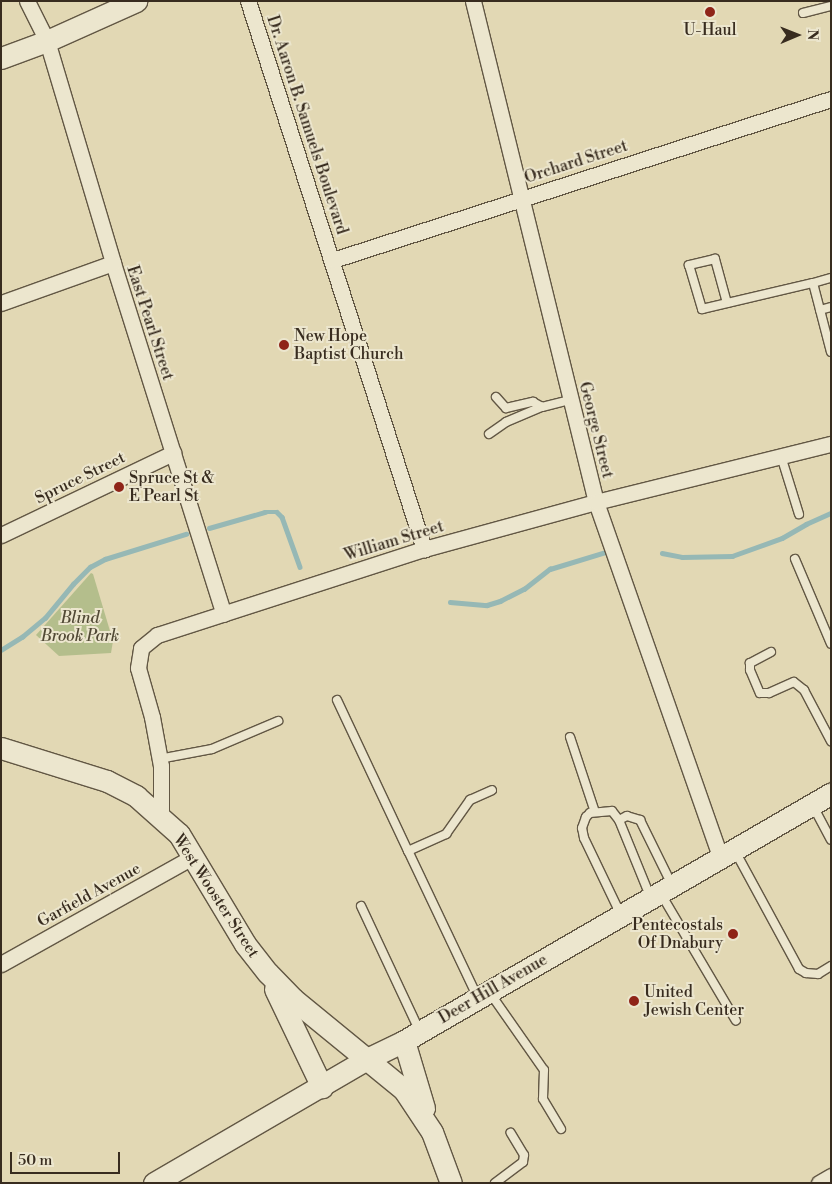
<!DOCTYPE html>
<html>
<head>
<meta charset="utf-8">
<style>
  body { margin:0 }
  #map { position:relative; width:832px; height:1184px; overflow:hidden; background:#e2d8b4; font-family:"Libre Bodoni",serif }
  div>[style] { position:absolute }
  .green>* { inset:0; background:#b4be8c }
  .stream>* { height:4.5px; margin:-2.25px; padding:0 2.25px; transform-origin:2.25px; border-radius:2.25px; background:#96b8b5 }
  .roads { filter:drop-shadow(1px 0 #625744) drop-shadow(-1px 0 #625744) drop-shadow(0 1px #625744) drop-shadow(0 -1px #625744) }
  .lane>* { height:8px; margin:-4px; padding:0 4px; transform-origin:4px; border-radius:4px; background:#ece6ce }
  .street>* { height:15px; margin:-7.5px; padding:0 7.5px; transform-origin:7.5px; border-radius:7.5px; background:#ece6ce }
  .secondary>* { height:21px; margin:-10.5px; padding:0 10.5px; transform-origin:10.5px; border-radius:10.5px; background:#ece6ce }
  .dots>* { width:14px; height:14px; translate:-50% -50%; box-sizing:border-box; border:2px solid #ece6ce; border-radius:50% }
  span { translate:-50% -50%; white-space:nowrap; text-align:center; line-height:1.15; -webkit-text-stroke:4px #ece6ce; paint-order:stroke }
  .poi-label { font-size:16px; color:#382c1f }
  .left { translate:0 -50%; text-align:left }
  .right { translate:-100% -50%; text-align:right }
  .street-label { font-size:16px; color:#382c1f }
  .park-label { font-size:16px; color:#514935; font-style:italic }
  .frame { position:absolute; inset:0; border:2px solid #382c1f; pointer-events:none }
  .north { position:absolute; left:772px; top:10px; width:50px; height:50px; -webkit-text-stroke:4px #ece6ce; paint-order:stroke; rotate:89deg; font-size:14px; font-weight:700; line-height:20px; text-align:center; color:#382c1f }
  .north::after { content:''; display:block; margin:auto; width:18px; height:22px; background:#382c1f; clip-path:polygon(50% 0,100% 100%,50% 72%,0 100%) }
  .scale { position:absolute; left:10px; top:1152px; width:110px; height:22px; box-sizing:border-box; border:2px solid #382c1f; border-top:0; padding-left:6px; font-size:15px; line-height:18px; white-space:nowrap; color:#382c1f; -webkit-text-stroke:4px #ece6ce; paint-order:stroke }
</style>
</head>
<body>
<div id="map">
  <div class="green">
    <i style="clip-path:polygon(91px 573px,93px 574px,113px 641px,111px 653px,59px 656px,36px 635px)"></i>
  </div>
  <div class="stream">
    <i style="left:209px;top:528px;width:58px;rotate:-15.9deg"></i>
    <i style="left:265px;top:512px;width:12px"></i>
    <i style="left:277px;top:512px;width:7px;rotate:45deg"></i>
    <i style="left:282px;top:517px;width:53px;rotate:70.2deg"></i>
    <i style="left:662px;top:553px;width:20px;rotate:11deg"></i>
    <i style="left:682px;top:557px;width:50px;rotate:-1.1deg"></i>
    <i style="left:732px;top:556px;width:53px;rotate:-19.8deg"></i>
    <i style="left:782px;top:538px;width:28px;rotate:-30deg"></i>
    <i style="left:806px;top:524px;width:27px;rotate:-24deg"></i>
    <i style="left:450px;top:602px;width:37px;rotate:5deg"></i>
    <i style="left:487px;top:605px;width:14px;rotate:-17deg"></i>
    <i style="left:500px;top:601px;width:27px;rotate:-27deg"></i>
    <i style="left:524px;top:589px;width:33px;rotate:-38deg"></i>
    <i style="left:550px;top:569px;width:59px;rotate:-16.9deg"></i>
    <i style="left:1px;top:650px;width:25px;rotate:-32deg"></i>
    <i style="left:22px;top:637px;width:30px;rotate:-40deg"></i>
    <i style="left:45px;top:618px;width:44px;rotate:-50.5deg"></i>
    <i style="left:73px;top:584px;width:24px;rotate:-45deg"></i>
    <i style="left:90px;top:567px;width:17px;rotate:-28deg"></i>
    <i style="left:105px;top:559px;width:85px;rotate:-17.2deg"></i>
  </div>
  <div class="roads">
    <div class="lane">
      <i style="left:803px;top:13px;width:29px;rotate:-14deg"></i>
      <i style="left:813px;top:283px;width:19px;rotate:-16deg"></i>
      <i style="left:727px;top:303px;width:46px;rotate:-105.3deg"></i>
      <i style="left:715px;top:259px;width:27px;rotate:167deg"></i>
      <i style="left:689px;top:265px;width:46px;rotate:73.5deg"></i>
      <i style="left:702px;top:309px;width:114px;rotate:-13.2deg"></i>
      <i style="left:813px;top:283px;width:71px;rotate:75.4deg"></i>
      <i style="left:820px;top:310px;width:11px;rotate:-15deg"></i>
      <i style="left:496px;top:397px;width:15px;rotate:48deg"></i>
      <i style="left:506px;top:408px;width:28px;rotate:-13deg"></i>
      <i style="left:533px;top:402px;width:10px;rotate:29deg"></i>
      <i style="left:489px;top:434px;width:21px;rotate:-35deg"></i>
      <i style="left:506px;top:422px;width:39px;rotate:-23deg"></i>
      <i style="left:542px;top:407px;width:29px;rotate:-14deg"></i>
      <i style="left:781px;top:456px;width:61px;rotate:72.8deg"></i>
      <i style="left:795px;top:559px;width:92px;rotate:67deg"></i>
      <i style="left:771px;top:652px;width:24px;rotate:152deg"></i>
      <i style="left:750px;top:663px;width:7px;rotate:90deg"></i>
      <i style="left:750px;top:670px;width:25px;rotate:67deg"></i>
      <i style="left:760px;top:693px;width:9px"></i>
      <i style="left:769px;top:693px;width:27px;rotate:-24deg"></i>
      <i style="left:794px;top:682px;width:13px;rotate:39deg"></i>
      <i style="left:804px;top:690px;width:58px;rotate:62.1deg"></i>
      <i style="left:337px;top:700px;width:167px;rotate:64.8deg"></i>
      <i style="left:570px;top:737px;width:79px;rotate:71.6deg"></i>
      <i style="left:159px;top:759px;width:54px;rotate:-10.7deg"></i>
      <i style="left:212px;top:749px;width:72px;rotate:-23deg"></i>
      <i style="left:813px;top:806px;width:38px;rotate:62deg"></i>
      <i style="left:619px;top:820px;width:9px;rotate:-27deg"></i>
      <i style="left:627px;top:816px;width:14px;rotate:17deg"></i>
      <i style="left:640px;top:820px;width:70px;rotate:63.8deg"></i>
      <i style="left:735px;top:851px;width:134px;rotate:61.5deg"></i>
      <i style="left:799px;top:969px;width:8px;rotate:30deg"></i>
      <i style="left:806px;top:973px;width:12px;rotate:5deg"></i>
      <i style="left:818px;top:974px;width:15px;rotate:-32deg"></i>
      <i style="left:661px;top:894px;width:147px;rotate:59.4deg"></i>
      <i style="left:361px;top:906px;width:137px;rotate:64.9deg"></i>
      <i style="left:620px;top:913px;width:83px;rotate:-115.6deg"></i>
      <i style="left:584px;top:838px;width:10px;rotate:-101deg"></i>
      <i style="left:582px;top:828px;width:12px;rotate:-70deg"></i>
      <i style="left:586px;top:817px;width:6px;rotate:-45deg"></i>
      <i style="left:590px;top:813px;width:22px;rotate:-5deg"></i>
      <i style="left:612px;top:811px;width:11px;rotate:52deg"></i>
      <i style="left:619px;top:820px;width:82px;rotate:67.8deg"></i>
      <i style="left:490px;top:993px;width:94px;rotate:55deg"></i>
      <i style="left:544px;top:1070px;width:29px;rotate:92deg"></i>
      <i style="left:543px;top:1099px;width:35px;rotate:59deg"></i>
      <i style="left:477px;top:996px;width:161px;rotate:-115.4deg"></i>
      <i style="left:408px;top:851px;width:42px;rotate:-24.1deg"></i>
      <i style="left:446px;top:834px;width:42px;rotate:-54.8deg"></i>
      <i style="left:470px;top:800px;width:24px;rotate:-24deg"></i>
      <i style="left:495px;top:1183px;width:35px;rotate:-37deg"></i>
      <i style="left:523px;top:1162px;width:7px;rotate:-82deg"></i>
      <i style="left:524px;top:1155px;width:26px;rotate:-121deg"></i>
    </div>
    <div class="street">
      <i style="left:27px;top:1px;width:45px;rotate:63.4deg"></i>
      <i style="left:47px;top:41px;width:232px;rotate:73.4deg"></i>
      <i style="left:113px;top:263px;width:368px;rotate:72.5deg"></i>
      <i style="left:248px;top:1px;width:576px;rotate:72.19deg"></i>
      <i style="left:473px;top:1px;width:516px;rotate:76.21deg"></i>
      <i style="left:596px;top:502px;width:376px;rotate:70.7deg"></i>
      <i style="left:333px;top:260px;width:523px;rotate:-17.92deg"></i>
      <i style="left:1px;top:303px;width:119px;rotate:-19.7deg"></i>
      <i style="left:1px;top:535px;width:191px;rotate:-25.5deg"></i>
      <i style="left:161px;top:818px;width:52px;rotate:-90deg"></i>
      <i style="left:161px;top:766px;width:50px;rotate:-100.4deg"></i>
      <i style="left:152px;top:717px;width:51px;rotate:-105.9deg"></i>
      <i style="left:138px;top:668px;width:20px;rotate:-81deg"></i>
      <i style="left:141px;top:648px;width:21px;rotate:-39deg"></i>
      <i style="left:157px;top:635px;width:281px;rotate:-17.9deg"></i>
      <i style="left:424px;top:549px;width:178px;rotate:-15.3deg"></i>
      <i style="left:596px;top:502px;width:242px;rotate:-13.9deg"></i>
      <i style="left:1px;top:964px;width:221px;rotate:-29.2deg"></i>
      <i style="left:819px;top:1183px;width:14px;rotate:-30deg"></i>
    </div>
    <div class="secondary">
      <i style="left:1px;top:58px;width:49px;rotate:-20.3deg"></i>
      <i style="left:47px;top:41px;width:98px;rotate:-24.2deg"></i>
      <i style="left:1px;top:748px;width:111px;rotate:17.3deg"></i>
      <i style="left:107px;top:781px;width:33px;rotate:27deg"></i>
      <i style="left:136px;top:796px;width:57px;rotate:41.5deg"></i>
      <i style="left:179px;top:834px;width:128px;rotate:59deg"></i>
      <i style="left:245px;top:944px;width:37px;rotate:52deg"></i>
      <i style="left:268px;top:973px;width:36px;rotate:46deg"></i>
      <i style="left:293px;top:999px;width:144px;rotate:39.3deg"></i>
      <i style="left:404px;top:1090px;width:50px;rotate:56.3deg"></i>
      <i style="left:432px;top:1132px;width:54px;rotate:69.6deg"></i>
      <i style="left:275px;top:989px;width:109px;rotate:64.4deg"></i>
      <i style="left:404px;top:1041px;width:70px;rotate:73.4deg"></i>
      <i style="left:154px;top:1183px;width:246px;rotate:-30.2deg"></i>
      <i style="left:367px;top:1059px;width:41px;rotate:-25.9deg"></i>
      <i style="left:404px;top:1041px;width:494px;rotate:-30.1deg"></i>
    </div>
  </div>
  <div class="dots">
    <i style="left:710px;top:12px;background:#8f2418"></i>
    <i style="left:284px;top:345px;background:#8f2418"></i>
    <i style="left:119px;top:487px;background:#8f2418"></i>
    <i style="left:733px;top:934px;background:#8f2418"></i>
    <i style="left:634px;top:1001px;background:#8f2418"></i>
  </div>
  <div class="poi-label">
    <span style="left:710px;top:30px">U-Haul</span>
    <span class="left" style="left:294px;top:345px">New Hope<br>Baptist Church</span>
    <span class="left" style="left:129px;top:487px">Spruce St &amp;<br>E Pearl St</span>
    <span class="right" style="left:723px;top:934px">Pentecostals<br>Of Dnabury</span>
    <span class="left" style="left:644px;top:1001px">United<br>Jewish Center</span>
  </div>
  <div class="street-label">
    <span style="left:307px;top:125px;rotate:72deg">Dr. Aaron B. Samuels Boulevard</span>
    <span style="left:576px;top:162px;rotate:-18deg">Orchard Street</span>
    <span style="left:150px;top:323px;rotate:72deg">East Pearl Street</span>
    <span style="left:596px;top:430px;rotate:76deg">George Street</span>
    <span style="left:80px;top:478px;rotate:-26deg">Spruce Street</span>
    <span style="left:394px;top:541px;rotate:-17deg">William Street</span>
    <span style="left:89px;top:895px;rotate:-29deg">Garfield Avenue</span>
    <span style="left:216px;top:896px;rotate:57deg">West Wooster Street</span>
    <span style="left:493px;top:989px;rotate:-30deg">Deer Hill Avenue</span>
  </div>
  <div class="park-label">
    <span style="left:80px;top:627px">Blind<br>Brook Park</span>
  </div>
  <div class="frame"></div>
  <div class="north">N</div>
  <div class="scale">50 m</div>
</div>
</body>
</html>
